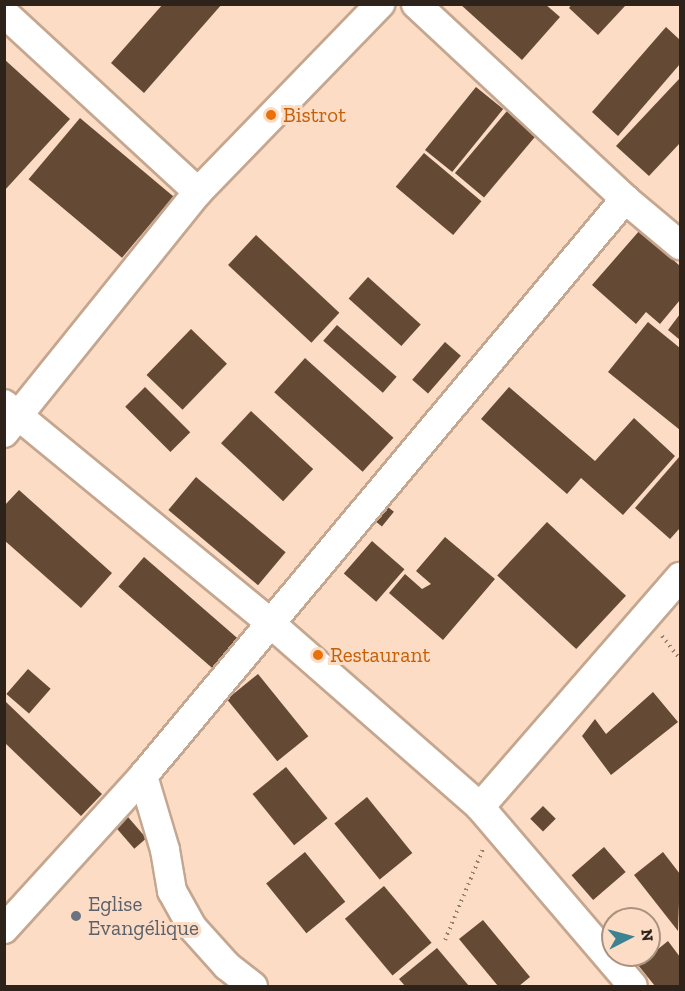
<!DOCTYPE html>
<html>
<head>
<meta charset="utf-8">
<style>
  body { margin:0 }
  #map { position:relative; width:685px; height:991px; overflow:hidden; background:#fcdcc4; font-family:"Zilla Slab",serif }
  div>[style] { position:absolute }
  .building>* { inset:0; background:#644934; transform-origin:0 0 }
  .path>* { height:4px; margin-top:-2px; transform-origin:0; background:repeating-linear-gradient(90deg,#947f6f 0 1.5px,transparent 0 6px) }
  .roads { filter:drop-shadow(2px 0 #c5a68f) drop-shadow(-2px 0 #c5a68f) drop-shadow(0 2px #c5a68f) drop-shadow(0 -2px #c5a68f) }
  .minor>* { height:28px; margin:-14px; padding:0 14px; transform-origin:14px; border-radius:14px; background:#fff }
  .dots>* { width:16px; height:16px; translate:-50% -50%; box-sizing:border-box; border:3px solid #fcdcc4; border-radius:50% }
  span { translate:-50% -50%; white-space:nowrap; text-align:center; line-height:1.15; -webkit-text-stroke:6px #fcdcc4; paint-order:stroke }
  .food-label { font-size:21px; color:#c56008 }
  .left { translate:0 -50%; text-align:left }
  .worship-label { font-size:21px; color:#5b616d }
  .frame { position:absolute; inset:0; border:6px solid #2e231a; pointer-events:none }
  .north { position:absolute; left:601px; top:907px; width:60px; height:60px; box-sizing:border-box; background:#fcdcc4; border:2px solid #aa9280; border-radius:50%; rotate:84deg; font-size:16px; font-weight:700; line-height:24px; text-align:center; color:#2e231a }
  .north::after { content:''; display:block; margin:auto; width:21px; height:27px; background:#3d8290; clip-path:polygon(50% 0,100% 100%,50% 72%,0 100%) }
</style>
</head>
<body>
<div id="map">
  <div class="building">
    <i style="clip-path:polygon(163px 4px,222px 4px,144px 93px,111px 63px)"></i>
    <i style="clip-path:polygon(460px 4px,545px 4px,560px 17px,522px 60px)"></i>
    <i style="clip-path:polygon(572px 4px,623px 4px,625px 6px,598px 35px,569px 8px)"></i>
    <i style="clip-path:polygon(666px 27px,680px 40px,680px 64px,618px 136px,592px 112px)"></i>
    <i style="clip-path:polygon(4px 59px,70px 119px,4px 191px)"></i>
    <i style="clip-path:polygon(680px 78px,680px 143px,649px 176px,616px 146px)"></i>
    <i style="left:476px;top:87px;width:35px;height:81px;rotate:39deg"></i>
    <i style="left:507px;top:111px;width:38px;height:81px;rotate:40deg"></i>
    <i style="left:80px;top:118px;width:122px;height:80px;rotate:40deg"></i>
    <i style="left:424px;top:153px;width:75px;height:44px;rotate:40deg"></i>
    <i style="clip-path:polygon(640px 230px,680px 266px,680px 300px,660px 324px,646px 312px,636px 324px,592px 285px)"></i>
    <i style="left:256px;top:235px;width:114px;height:41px;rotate:43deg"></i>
    <i style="left:368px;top:277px;width:71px;height:29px;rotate:42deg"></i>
    <i style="clip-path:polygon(680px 314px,680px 340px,668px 330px)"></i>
    <i style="clip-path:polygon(648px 322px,680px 348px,680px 430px,608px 372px)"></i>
    <i style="left:337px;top:325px;width:79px;height:21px;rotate:41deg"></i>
    <i style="left:191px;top:329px;width:50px;height:64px;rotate:44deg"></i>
    <i style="left:445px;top:342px;width:21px;height:50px;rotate:41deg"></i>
    <i style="left:305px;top:358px;width:119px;height:46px;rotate:42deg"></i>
    <i style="left:145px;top:387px;width:64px;height:28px;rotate:45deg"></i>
    <i style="clip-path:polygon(509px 387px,595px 461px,634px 418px,675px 456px,623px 515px,581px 478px,567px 494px,481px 419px)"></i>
    <i style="left:251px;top:411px;width:85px;height:44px;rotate:43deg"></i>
    <i style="clip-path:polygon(680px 456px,680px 528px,670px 539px,635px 508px)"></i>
    <i style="left:196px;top:477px;width:117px;height:43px;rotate:40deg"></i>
    <i style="clip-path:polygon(19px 490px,112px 573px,81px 608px,4px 540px,4px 506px)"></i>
    <i style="left:383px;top:503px;width:14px;height:19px;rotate:39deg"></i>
    <i style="left:547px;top:522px;width:108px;height:73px;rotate:43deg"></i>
    <i style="clip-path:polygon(445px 537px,495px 579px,443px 640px,389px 593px,405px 574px,422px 589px,431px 584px,416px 571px)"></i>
    <i style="left:372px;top:541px;width:43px;height:43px;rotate:41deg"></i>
    <i style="left:144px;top:557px;width:138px;height:39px;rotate:41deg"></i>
    <i style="left:28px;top:669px;width:30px;height:33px;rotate:41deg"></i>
    <i style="left:258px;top:674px;width:80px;height:40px;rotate:51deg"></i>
    <i style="clip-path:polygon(653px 692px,678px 722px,611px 775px,582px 736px,595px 719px,606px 734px)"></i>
    <i style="clip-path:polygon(6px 702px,102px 794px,81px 816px,4px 742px)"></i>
    <i style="left:286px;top:767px;width:66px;height:43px;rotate:51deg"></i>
    <i style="left:367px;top:797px;width:72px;height:42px;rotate:51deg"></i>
    <i style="left:543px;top:806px;width:18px;height:18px;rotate:45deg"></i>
    <i style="left:128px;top:817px;width:28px;height:16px;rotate:49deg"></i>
    <i style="left:604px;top:847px;width:33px;height:43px;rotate:49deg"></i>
    <i style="left:305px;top:852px;width:64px;height:50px;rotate:51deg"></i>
    <i style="clip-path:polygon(663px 852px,680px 874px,678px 931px,634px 875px)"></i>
    <i style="left:384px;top:886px;width:74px;height:51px;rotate:50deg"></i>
    <i style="clip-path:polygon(483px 920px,530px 977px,519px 986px,498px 986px,459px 939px)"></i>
    <i style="clip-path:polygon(668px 941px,680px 957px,680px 986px,655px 986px,638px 965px)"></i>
    <i style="clip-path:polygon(437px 948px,469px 986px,405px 986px,399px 979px)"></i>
  </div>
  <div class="path">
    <i style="left:662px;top:636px;width:29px;rotate:52deg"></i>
    <i style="left:445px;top:940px;width:99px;rotate:-67.3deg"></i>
  </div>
  <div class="roads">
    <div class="minor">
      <i style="left:416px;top:4px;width:286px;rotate:43deg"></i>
      <i style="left:625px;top:199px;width:72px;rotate:39.9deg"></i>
      <i style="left:4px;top:13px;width:264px;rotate:42.7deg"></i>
      <i style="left:4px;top:404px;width:343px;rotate:39.4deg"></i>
      <i style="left:269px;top:622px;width:281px;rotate:41.2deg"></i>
      <i style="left:480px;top:807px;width:235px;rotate:49.5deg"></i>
      <i style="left:4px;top:433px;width:309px;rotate:-51.2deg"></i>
      <i style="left:198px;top:192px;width:262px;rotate:-45.9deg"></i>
      <i style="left:143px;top:776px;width:77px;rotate:73.4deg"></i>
      <i style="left:165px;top:850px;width:42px;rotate:80.3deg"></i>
      <i style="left:172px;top:891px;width:41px;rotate:60.9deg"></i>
      <i style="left:192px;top:927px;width:52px;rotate:48.1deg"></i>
      <i style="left:227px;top:966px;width:33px;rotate:38deg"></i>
      <i style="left:480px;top:807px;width:305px;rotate:-49deg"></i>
      <i style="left:4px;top:929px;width:207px;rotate:-47.7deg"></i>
      <i style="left:143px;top:776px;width:752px;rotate:-50.13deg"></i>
    </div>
  </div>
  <div class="dots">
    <i style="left:271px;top:115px;background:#e8710a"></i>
    <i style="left:318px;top:655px;background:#e8710a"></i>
    <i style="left:76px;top:916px;background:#6b7280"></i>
  </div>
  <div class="food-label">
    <span class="left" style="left:283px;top:115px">Bistrot</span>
    <span class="left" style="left:330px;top:655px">Restaurant</span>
  </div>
  <div class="worship-label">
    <span class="left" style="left:88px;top:916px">Eglise<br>Evangélique</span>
  </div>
  <div class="frame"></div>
  <div class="north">N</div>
</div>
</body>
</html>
